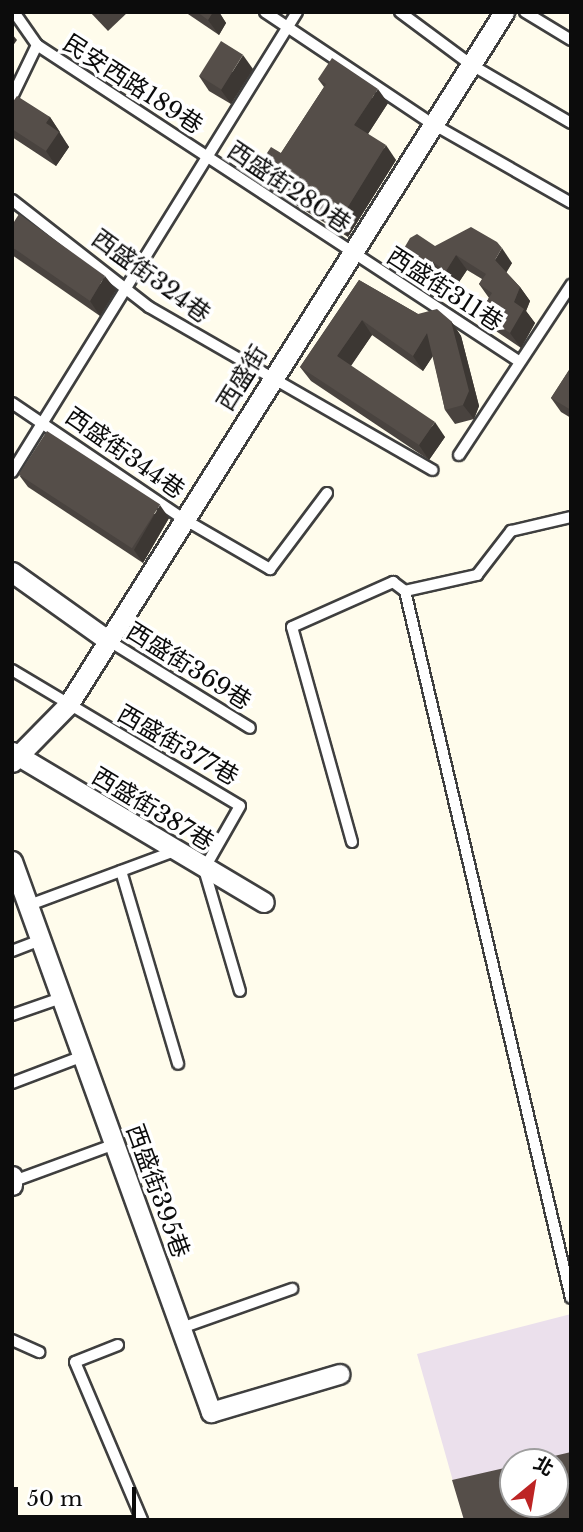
<!DOCTYPE html>
<html>
<head>
<meta charset="utf-8">
<style>
  body { margin:0 }
  #map { position:relative; width:583px; height:1532px; overflow:hidden; background:#fffcec; font-family:"Libre Baskerville","Noto Sans TC",serif }
  div>[style] { position:absolute }
  .industrial>* { inset:0; background:#ebe0ec }
  .roads { filter:drop-shadow(2px 0 #3f3f3f) drop-shadow(-2px 0 #3f3f3f) drop-shadow(0 2px #3f3f3f) drop-shadow(0 -2px #3f3f3f) }
  .lane>* { height:10px; margin:-5px; padding:0 5px; transform-origin:5px; border-radius:5px; background:#fff }
  .street>* { height:19px; margin:-9.5px; padding:0 9.5px; transform-origin:9.5px; border-radius:9.5px; background:#fff }
  .wall>* { inset:0; background:#49433f }
  .shaded-wall>* { inset:0; background:#3c3733 }
  .building>* { inset:0; background:#554e49; transform-origin:0 0 }
  span { translate:-50% -50%; white-space:nowrap; text-align:center; line-height:1.15; -webkit-text-stroke:7px #fff; paint-order:stroke }
  .street-label { font-size:24px; color:#0c0c0c }
  .frame { position:absolute; inset:0; border:14px solid #0c0c0c; pointer-events:none }
  .north { position:absolute; left:499px; top:1448px; width:70px; height:70px; box-sizing:border-box; background:#fff; border:2px solid #9e9e9e; border-radius:50%; rotate:30deg; font-size:19px; font-weight:700; line-height:28px; text-align:center; color:#0c0c0c }
  .north::after { content:''; display:block; margin:auto; width:24px; height:32px; background:#bd2424; clip-path:polygon(50% 0,100% 100%,50% 72%,0 100%) }
  .scale { position:absolute; left:14px; top:1487px; width:122px; height:32px; box-sizing:border-box; border:4px solid #0c0c0c; border-top:0; padding-left:9px; font-size:21px; line-height:24px; white-space:nowrap; color:#0c0c0c; -webkit-text-stroke:5px #fff; paint-order:stroke }
</style>
</head>
<body>
<div id="map">
  <div class="industrial">
    <i style="clip-path:polygon(evenodd,571px 1314px,571px 1520px,464px 1520px,417px 1354px,571px 1314px,513px 1462px,555px 1462px,555px 1504px,513px 1504px,513px 1462px)"></i>
  </div>
  <div class="roads">
    <div class="lane">
      <i style="left:14px;top:12px;width:40px;rotate:55.1deg"></i>
      <i style="left:37px;top:45px;width:574px;rotate:33.27deg"></i>
      <i style="left:265px;top:12px;width:200px;rotate:33.8deg"></i>
      <i style="left:431px;top:123px;width:161px;rotate:29.7deg"></i>
      <i style="left:400px;top:12px;width:87px;rotate:36.6deg"></i>
      <i style="left:470px;top:64px;width:117px;rotate:30.3deg"></i>
      <i style="left:525px;top:12px;width:54px;rotate:31.3deg"></i>
      <i style="left:12px;top:97px;width:58px;rotate:-64.3deg"></i>
      <i style="left:12px;top:200px;width:174px;rotate:38deg"></i>
      <i style="left:149px;top:307px;width:327px;rotate:29.9deg"></i>
      <i style="left:12px;top:403px;width:205px;rotate:34.1deg"></i>
      <i style="left:182px;top:518px;width:102px;rotate:30.1deg"></i>
      <i style="left:270px;top:569px;width:95px;rotate:-53.1deg"></i>
      <i style="left:459px;top:455px;width:204px;rotate:-56.6deg"></i>
      <i style="left:12px;top:472px;width:541px;rotate:-58.22deg"></i>
      <i style="left:405px;top:591px;width:726px;rotate:76.79deg"></i>
      <i style="left:106px;top:639px;width:169px;rotate:31.7deg"></i>
      <i style="left:12px;top:670px;width:265px;rotate:30.8deg"></i>
      <i style="left:240px;top:806px;width:73px;rotate:119.7deg"></i>
      <i style="left:204px;top:869px;width:127px;rotate:73.6deg"></i>
      <i style="left:352px;top:842px;width:223px;rotate:-105.6deg"></i>
      <i style="left:292px;top:627px;width:111px;rotate:-24deg"></i>
      <i style="left:393px;top:582px;width:15px;rotate:37deg"></i>
      <i style="left:405px;top:591px;width:74px;rotate:-12.5deg"></i>
      <i style="left:477px;top:575px;width:56px;rotate:-52.3deg"></i>
      <i style="left:511px;top:531px;width:62px;rotate:-13.1deg"></i>
      <i style="left:121px;top:871px;width:201px;rotate:73.5deg"></i>
      <i style="left:32px;top:904px;width:149px;rotate:-20.4deg"></i>
      <i style="left:12px;top:951px;width:31px;rotate:-21deg"></i>
      <i style="left:12px;top:1015px;width:55px;rotate:-19.1deg"></i>
      <i style="left:12px;top:1083px;width:76px;rotate:-20.8deg"></i>
      <i style="left:14px;top:1181px;width:108px;rotate:-20.1deg"></i>
      <i style="left:181px;top:1328px;width:118px;rotate:-19.4deg"></i>
      <i style="left:12px;top:1340px;width:30px;rotate:24deg"></i>
      <i style="left:118px;top:1345px;width:46px;rotate:158.4deg"></i>
      <i style="left:75px;top:1362px;width:172px;rotate:67deg"></i>
    </div>
    <div class="street">
      <i style="left:12px;top:572px;width:115px;rotate:35.5deg"></i>
      <i style="left:12px;top:752px;width:293px;rotate:30.8deg"></i>
      <i style="left:12px;top:762px;width:80px;rotate:-45.5deg"></i>
      <i style="left:68px;top:705px;width:819px;rotate:-57.82deg"></i>
      <i style="left:12px;top:861px;width:586px;rotate:70.14deg"></i>
      <i style="left:211px;top:1412px;width:134px;rotate:-16.5deg"></i>
      <i style="left:12px;top:1176px;width:9px;rotate:90deg"></i>
    </div>
  </div>
  <div class="wall">
    <i style="clip-path:polygon(90px 12px,128px 12px,108px 31px)"></i>
    <i style="clip-path:polygon(185px 12px,219px 12px,226px 23px,219px 35px)"></i>
    <i style="clip-path:polygon(253px 69px,231px 104px,209px 91px,199px 76px)"></i>
    <i style="clip-path:polygon(318px 79px,388px 103px,368px 134px,396px 160px,348px 237px,265px 186px,255px 171px,281px 153px,324px 87px)"></i>
    <i style="clip-path:polygon(12px 103px,50px 117px,60px 132px,59px 133px,69px 147px,56px 166px,12px 137px)"></i>
    <i style="clip-path:polygon(435px 246px,512px 263px,506px 272px,520px 287px,530px 301px,526px 311px,535px 323px,521px 348px,490px 327px,479px 313px,489px 298px,479px 284px,482px 279px,467px 270px,457px 285px,443px 277px,435px 290px,415px 278px,405px 263px,409px 258px,403px 250px)"></i>
    <i style="clip-path:polygon(12px 247px,116px 290px,100px 316px,12px 255px)"></i>
    <i style="clip-path:polygon(359px 280px,418px 314px,451px 321px,461px 336px,479px 406px,474px 419px,455px 424px,445px 410px,433px 356px,423px 371px,372px 335px,351px 366px,445px 437px,429px 460px,311px 381px,300px 367px)"></i>
    <i style="clip-path:polygon(571px 367px,571px 418px,561px 412px,551px 398px)"></i>
    <i style="clip-path:polygon(19px 475px,169px 518px,143px 563px,28px 487px)"></i>
  </div>
  <div class="shaded-wall">
    <i style="clip-path:polygon(213px 12px,219px 12px,226px 23px,219px 35px,208px 20px)"></i>
    <i style="clip-path:polygon(12px 34px,17px 40px,12px 47px)"></i>
    <i style="clip-path:polygon(243px 55px,253px 69px,231px 104px,221px 90px)"></i>
    <i style="clip-path:polygon(378px 89px,388px 103px,364px 140px,354px 125px)"></i>
    <i style="clip-path:polygon(50px 117px,69px 147px,56px 166px,46px 151px,46px 123px)"></i>
    <i style="clip-path:polygon(386px 145px,396px 160px,348px 237px,338px 223px)"></i>
    <i style="clip-path:polygon(502px 248px,512px 263px,505px 275px,495px 260px)"></i>
    <i style="clip-path:polygon(456px 255px,467px 270px,457px 285px,446px 271px)"></i>
    <i style="clip-path:polygon(433px 262px,443px 277px,435px 290px,425px 276px)"></i>
    <i style="clip-path:polygon(105px 276px,116px 290px,100px 316px,90px 301px)"></i>
    <i style="clip-path:polygon(520px 287px,530px 301px,526px 311px,535px 323px,521px 348px,510px 333px,514px 302px)"></i>
    <i style="clip-path:polygon(362px 320px,372px 335px,347px 371px,337px 356px)"></i>
    <i style="clip-path:polygon(451px 321px,461px 336px,479px 406px,474px 419px,463px 405px)"></i>
    <i style="clip-path:polygon(427px 333px,438px 348px,423px 371px,413px 356px)"></i>
    <i style="clip-path:polygon(435px 422px,445px 437px,429px 460px,419px 445px)"></i>
    <i style="clip-path:polygon(160px 505px,169px 518px,143px 563px,134px 550px)"></i>
  </div>
  <div class="building">
    <i style="clip-path:polygon(94px 12px,102px 12px,98px 16px)"></i>
    <i style="clip-path:polygon(197px 12px,213px 12px,208px 20px)"></i>
    <i style="left:221px;top:41px;width:26px;height:41px;rotate:32deg"></i>
    <i style="clip-path:polygon(332px 58px,378px 89px,354px 125px,386px 145px,338px 223px,255px 171px,271px 147px,281px 153px,326px 84px,318px 79px)"></i>
    <i style="clip-path:polygon(17px 96px,50px 117px,46px 123px,59px 132px,46px 151px,12px 129px,12px 103px)"></i>
    <i style="clip-path:polygon(19px 214px,105px 276px,90px 301px,12px 247px,12px 225px)"></i>
    <i style="clip-path:polygon(471px 227px,497px 242px,502px 248px,495px 260px,520px 287px,514px 302px,524px 309px,510px 333px,479px 313px,492px 293px,479px 284px,486px 274px,456px 255px,446px 271px,433px 262px,425px 276px,405px 263px,409px 257px,403px 250px,410px 238px,417px 234px,435px 246px)"></i>
    <i style="clip-path:polygon(359px 280px,418px 314px,437px 309px,451px 321px,469px 391px,463px 405px,445px 410px,427px 333px,413px 356px,362px 320px,337px 356px,435px 422px,419px 445px,300px 367px)"></i>
    <i style="clip-path:polygon(571px 367px,571px 410px,551px 398px)"></i>
    <i style="left:47px;top:431px;width:135px;height:52px;rotate:33deg"></i>
    <i style="clip-path:polygon(571px 1452px,571px 1520px,464px 1520px,452px 1480px,513px 1466px,513px 1504px,555px 1504px,555px 1462px,529px 1462px)"></i>
  </div>
  <div class="street-label">
    <span style="left:133px;top:84px;rotate:33deg">民安西路189巷</span>
    <span style="left:289px;top:187px;rotate:34deg">西盛街280巷</span>
    <span style="left:151px;top:276px;rotate:36deg">西盛街324巷</span>
    <span style="left:445px;top:289px;rotate:33deg">西盛街311巷</span>
    <span style="left:242px;top:378px;rotate:-58deg">西盛街</span>
    <span style="left:125px;top:453px;rotate:35deg">西盛街344巷</span>
    <span style="left:189px;top:666px;rotate:32deg">西盛街369巷</span>
    <span style="left:178px;top:745px;rotate:30deg">西盛街377巷</span>
    <span style="left:153px;top:809px;rotate:31deg">西盛街387巷</span>
    <span style="left:158px;top:1191px;rotate:70deg">西盛街395巷</span>
  </div>
  <div class="frame"></div>
  <div class="north">北</div>
  <div class="scale">50 m</div>
</div>
</body>
</html>
